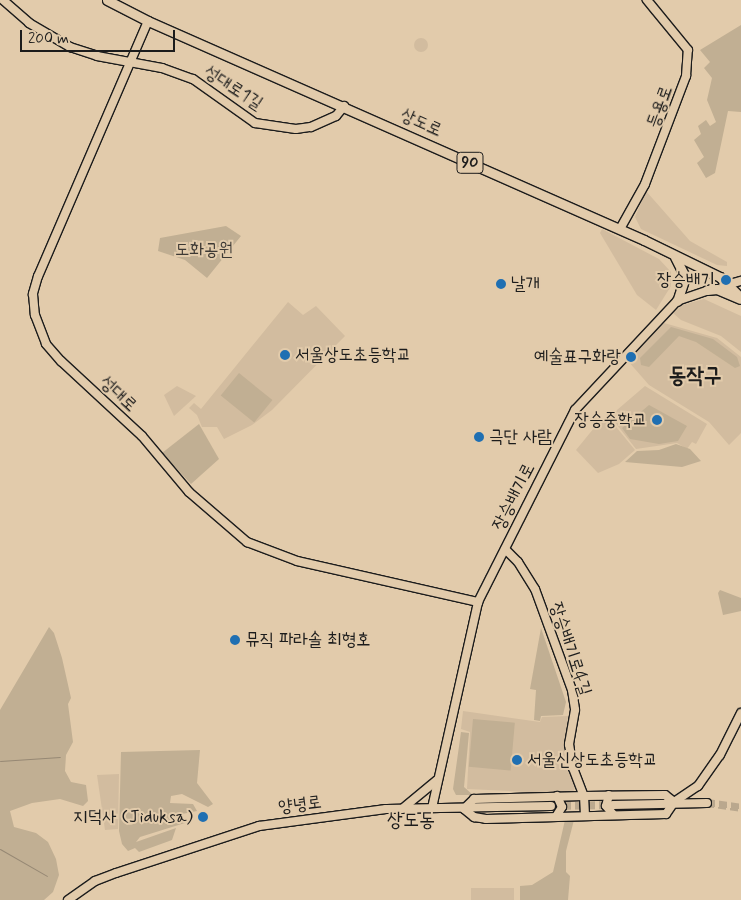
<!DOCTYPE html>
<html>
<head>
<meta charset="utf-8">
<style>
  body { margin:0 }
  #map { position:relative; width:741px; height:900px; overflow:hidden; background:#e2cbab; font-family:Mynerve,"Poor Story",sans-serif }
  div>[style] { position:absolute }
  .built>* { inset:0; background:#d2bc9f; transform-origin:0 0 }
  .round { border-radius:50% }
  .green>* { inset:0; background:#c1af93; transform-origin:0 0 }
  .stream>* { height:1px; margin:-0.5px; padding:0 0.5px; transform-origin:0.5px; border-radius:0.5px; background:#968874 }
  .secondary-tunnel>* { height:8px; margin-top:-4px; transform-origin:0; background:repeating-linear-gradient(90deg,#baa88e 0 8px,transparent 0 12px) }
  .roads { filter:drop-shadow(1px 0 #1c1c1c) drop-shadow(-1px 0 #1c1c1c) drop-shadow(0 1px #1c1c1c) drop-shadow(0 -1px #1c1c1c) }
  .secondary>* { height:8px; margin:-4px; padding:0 4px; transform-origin:4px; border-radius:4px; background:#e2cbab }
  .primary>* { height:9px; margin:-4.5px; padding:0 4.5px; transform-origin:4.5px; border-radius:4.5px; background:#e2cbab }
  .dots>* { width:14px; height:14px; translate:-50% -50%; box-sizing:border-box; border:2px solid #e2cbab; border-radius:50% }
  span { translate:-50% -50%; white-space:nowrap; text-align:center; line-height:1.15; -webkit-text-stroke:4px #e2cbab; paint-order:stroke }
  .shield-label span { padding:1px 4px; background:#e2cbab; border:1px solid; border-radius:4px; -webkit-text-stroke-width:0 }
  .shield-label { font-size:16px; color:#1c1c1c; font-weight:700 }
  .street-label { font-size:18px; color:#1c1c1c }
  .park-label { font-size:18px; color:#3d3934 }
  .poi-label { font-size:18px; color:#1c1c1c }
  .right { translate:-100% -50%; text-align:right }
  .left { translate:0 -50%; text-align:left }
  .quarter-label { font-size:20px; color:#1c1c1c }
  .district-label { font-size:22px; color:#1c1c1c; font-weight:700 }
  .scale { position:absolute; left:20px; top:30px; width:155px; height:22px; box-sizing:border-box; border:2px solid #1c1c1c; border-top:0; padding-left:6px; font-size:15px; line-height:18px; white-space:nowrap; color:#1c1c1c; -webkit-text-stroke:4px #e2cbab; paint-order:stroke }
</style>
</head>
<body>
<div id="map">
  <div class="built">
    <i class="round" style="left:414px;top:38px;width:14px;height:14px"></i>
    <i style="clip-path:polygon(646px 191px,690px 241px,727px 262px,727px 266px,717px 265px,641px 229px,635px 217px)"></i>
    <i style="clip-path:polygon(602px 229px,659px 259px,671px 272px,671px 286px,656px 310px,637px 295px,600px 233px)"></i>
    <i style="clip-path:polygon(704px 299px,741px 316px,741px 352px,721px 336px,681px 320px,673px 313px,683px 305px)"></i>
    <i style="clip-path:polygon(288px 302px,303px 315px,316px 306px,345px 336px,272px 410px,252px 425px,224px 439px,217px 427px,202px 427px,197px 415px,189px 408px,194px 403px,201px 409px)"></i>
    <i style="clip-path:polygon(664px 323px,717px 338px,741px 357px,741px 433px,729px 445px,709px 422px,649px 385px,628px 361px)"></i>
    <i style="clip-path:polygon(177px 386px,196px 396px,174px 416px,164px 395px)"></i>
    <i style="clip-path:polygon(645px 386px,707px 424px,696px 444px,692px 442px,687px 449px,677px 443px,636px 449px,610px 416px)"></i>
    <i style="clip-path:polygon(608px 417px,635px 450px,619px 464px,598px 473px,576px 450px,594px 428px)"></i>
    <i style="clip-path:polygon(463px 711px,540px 722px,542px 717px,568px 716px,564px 752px,576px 786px,572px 794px,467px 789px,470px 732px,461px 729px)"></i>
    <i style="clip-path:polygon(119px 774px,118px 829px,105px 830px,97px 775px)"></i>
    <i style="left:514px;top:888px;width:12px;height:43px;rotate:90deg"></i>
  </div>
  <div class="green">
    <i style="clip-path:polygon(741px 25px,741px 112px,728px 111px,715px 173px,706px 178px,697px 163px,704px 157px,694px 140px,701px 134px,698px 126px,706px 120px,710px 126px,716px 122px,707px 100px,712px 78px,704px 68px,710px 62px,700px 50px)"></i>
    <i style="clip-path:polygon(226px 226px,241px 236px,207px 278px,185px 260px,158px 251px,160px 238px)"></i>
    <i style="clip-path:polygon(671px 327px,713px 339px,737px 357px,740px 366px,735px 368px,696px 342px,679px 336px,649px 367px,641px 365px,640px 358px)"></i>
    <i style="left:239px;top:373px;width:43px;height:29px;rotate:39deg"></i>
    <i style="clip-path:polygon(649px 405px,687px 426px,678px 441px,659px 444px,630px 439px,622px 428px)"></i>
    <i style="clip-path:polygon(199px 424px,219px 459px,191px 484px,162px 453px)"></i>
    <i style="clip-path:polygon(676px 444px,690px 449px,701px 461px,682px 467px,625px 462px,637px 451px,659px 450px)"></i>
    <i style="clip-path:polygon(720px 590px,741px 598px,741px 611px,723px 615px,718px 593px)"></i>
    <i style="clip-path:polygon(49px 627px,54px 633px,62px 658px,71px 698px,68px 704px,73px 742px,66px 755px,65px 771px,71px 782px,86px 785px,88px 801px,83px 806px,60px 799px,32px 803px,10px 811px,14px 827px,36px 833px,48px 842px,56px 859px,59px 875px,53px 892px,44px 900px,0 900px,0 710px)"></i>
    <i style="clip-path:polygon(541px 628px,566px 702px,563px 715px,541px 716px,540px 721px,534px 720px,536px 690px,530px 689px)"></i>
    <i style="left:473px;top:719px;width:42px;height:48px;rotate:5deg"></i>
    <i style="clip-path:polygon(461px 732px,469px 733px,464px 787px,473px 795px,456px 795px,453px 789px)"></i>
    <i style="clip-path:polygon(200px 750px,197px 783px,213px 804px,208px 807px,182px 794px,171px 796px,170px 803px,193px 804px,197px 811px,172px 816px,172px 819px,188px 822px,140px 837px,136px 842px,176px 828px,172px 840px,139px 852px,135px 848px,128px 851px,122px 844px,119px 831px,121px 752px)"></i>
    <i style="clip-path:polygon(565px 820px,574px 820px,566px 851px,566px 872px,570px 876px,568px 900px,520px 900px,520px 886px,532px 885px,553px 872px)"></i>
  </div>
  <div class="stream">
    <i style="left:0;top:761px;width:60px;rotate:-3.8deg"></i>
    <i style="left:0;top:849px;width:54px;rotate:29.9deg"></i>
  </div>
  <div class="secondary-tunnel">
    <i style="left:707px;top:803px;width:34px;rotate:8deg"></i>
    <i style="left:551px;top:806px;width:60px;rotate:-1deg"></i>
  </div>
  <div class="roads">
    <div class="secondary">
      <i style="left:3px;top:0;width:35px;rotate:41deg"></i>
      <i style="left:29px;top:23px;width:48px;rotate:30.3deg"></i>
      <i style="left:70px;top:47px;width:28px;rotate:18deg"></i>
      <i style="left:97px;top:56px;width:66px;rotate:10.5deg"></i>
      <i style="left:162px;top:68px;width:33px;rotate:20deg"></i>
      <i style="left:193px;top:79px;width:76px;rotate:35.4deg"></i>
      <i style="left:255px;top:123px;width:41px;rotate:8.3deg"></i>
      <i style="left:296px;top:129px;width:15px;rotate:-8deg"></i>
      <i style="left:311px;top:127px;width:27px;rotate:-24deg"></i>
      <i style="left:336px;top:116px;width:13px;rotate:-51deg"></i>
      <i style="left:148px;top:21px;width:278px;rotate:113.3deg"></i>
      <i style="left:38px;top:276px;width:19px;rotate:106deg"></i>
      <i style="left:33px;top:294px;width:21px;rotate:85deg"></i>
      <i style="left:35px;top:315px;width:31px;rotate:69deg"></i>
      <i style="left:46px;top:344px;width:23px;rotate:49deg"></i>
      <i style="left:61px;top:361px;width:110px;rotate:42.8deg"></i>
      <i style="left:142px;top:436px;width:73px;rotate:50deg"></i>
      <i style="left:189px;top:492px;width:77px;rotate:40.8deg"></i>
      <i style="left:247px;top:542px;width:53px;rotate:20.8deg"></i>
      <i style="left:297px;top:561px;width:186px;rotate:12.8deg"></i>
      <i style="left:620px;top:229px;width:51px;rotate:-60.9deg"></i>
      <i style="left:645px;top:184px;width:116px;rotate:-69.2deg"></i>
      <i style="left:686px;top:76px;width:26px;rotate:-86deg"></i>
      <i style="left:688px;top:50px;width:65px;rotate:-129.4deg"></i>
      <i style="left:723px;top:286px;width:19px;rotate:-16deg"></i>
      <i style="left:505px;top:549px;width:18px;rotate:45deg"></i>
      <i style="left:518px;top:562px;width:32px;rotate:58deg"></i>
      <i style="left:535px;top:589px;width:108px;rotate:69.9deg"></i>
      <i style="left:572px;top:690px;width:20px;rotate:81deg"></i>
      <i style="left:575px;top:710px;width:35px;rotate:100deg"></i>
      <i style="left:569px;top:744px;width:24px;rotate:81deg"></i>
      <i style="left:573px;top:768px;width:30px;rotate:69deg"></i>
      <i style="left:584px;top:796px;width:19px;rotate:87deg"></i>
      <i style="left:609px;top:795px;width:11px;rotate:105deg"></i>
      <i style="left:606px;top:806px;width:11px;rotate:49deg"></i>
      <i style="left:557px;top:796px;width:12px;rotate:66deg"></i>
      <i style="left:562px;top:807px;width:9px;rotate:122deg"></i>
      <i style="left:674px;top:802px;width:11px;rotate:-142deg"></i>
      <i style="left:665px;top:795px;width:81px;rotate:179.3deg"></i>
      <i style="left:584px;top:796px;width:110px;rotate:178.4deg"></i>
      <i style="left:474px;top:799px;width:14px;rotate:135deg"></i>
      <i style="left:464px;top:809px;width:13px;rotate:39deg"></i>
      <i style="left:474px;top:817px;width:12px;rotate:9deg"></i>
      <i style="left:486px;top:819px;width:180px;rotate:-1.6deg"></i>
      <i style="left:666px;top:814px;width:14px;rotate:-56deg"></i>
      <i style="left:674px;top:802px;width:29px;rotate:-34deg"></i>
      <i style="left:698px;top:786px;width:38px;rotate:-55deg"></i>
      <i style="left:720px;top:755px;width:47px;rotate:-63.4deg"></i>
      <i style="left:613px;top:805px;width:94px;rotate:-1.2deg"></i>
      <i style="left:432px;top:808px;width:211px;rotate:-77.4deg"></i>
      <i style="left:478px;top:602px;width:215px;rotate:-63.2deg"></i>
      <i style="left:575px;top:410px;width:149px;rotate:-46.9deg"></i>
      <i style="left:677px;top:301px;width:37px;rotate:-19deg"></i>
      <i style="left:402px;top:809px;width:45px;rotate:-39.6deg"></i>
      <i style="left:68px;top:900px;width:33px;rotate:-35deg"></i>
      <i style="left:95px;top:881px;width:22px;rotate:-21deg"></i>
      <i style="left:116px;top:873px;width:151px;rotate:-18.2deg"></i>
      <i style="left:259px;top:826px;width:128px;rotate:-7.6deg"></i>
      <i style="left:386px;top:809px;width:165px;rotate:-1deg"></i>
    </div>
    <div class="primary">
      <i style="left:107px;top:0;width:46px;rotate:27.1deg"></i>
      <i style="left:148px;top:21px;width:542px;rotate:23.82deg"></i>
      <i style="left:644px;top:240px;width:85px;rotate:26deg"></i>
      <i style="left:720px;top:277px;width:30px;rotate:45deg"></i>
      <i style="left:675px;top:257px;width:22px;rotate:63deg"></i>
      <i style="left:685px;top:277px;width:25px;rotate:108deg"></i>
      <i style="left:707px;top:290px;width:10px;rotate:-6deg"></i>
      <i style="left:717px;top:289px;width:25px;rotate:23deg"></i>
    </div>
  </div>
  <div class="dots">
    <i style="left:726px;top:280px;background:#1f6fb2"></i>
    <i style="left:501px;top:284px;background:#1f6fb2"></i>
    <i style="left:285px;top:355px;background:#1f6fb2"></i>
    <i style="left:631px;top:357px;background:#1f6fb2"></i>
    <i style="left:657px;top:420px;background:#1f6fb2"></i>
    <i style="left:479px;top:437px;background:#1f6fb2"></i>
    <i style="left:235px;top:640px;background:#1f6fb2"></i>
    <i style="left:517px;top:760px;background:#1f6fb2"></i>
    <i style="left:203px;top:817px;background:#1f6fb2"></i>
  </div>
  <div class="shield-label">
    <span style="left:470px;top:163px">90</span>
  </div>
  <div class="street-label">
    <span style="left:233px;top:88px;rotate:33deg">성대로1길</span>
    <span style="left:660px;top:107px;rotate:-70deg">등용로</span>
    <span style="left:421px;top:123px;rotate:24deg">상도로</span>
    <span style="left:118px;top:394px;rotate:43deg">성대로</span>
    <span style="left:514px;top:497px;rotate:-63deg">장승배기로</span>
    <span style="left:570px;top:649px;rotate:72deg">장승배기로4길</span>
    <span style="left:300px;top:805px;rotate:-7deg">양녕로</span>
  </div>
  <div class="park-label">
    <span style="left:204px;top:250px">도화공원</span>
  </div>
  <div class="poi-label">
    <span class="right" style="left:715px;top:280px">장승배기</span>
    <span class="left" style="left:511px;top:284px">날개</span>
    <span class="left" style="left:295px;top:355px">서울상도초등학교</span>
    <span class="right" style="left:621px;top:357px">예술표구화랑</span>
    <span class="right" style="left:647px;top:420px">장승중학교</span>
    <span class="left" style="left:489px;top:437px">극단 사람</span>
    <span class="left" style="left:245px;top:640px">뮤직 파라솔 최형호</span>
    <span class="left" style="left:527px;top:760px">서울신상도초등학교</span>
    <span class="right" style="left:193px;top:817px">지덕사 (Jiduksa)</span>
  </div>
  <div class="quarter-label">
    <span style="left:411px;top:820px">상도동</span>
  </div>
  <div class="district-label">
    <span style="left:695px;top:377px">동작구</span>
  </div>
  <div class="scale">200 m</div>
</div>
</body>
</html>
